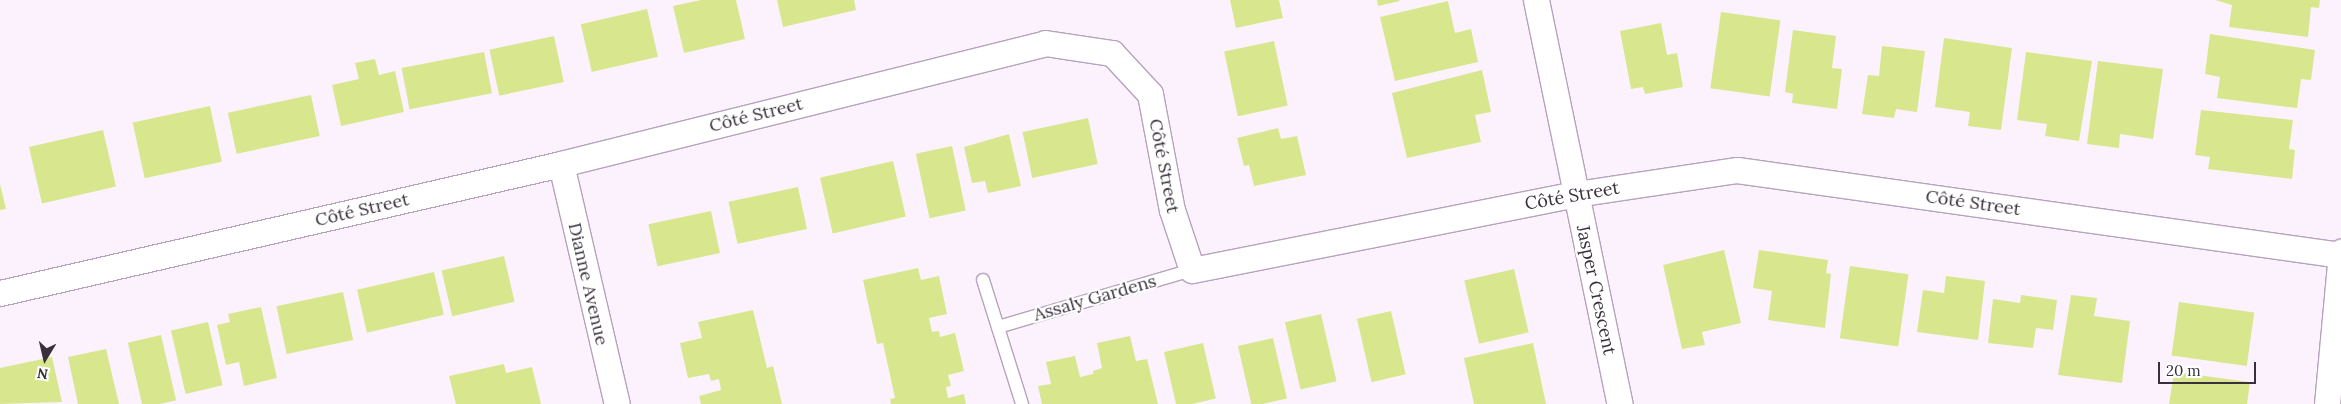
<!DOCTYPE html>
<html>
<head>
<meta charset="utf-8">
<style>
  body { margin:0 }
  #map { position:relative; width:2341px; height:404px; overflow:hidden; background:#fbf2fe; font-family:Lora,serif }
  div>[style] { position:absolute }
  .building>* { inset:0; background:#d8e78d; transform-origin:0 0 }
  .roads { filter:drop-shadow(1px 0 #b6a2bd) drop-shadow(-1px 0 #b6a2bd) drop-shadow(0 1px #b6a2bd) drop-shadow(0 -1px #b6a2bd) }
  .service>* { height:12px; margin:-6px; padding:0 6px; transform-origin:6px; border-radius:6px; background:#fff }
  .minor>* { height:25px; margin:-12.5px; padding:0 12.5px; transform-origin:12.5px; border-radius:12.5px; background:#fff }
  span { translate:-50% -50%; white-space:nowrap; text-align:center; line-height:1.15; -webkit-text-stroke:4.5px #fff; paint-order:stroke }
  .street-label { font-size:18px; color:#38303b }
  .north { position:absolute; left:20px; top:334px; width:50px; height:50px; -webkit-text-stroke:4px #fff; paint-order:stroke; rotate:189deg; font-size:14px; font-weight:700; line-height:20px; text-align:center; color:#38303b }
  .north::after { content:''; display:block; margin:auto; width:18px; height:22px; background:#38303b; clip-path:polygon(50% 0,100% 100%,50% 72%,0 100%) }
  .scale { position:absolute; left:2158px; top:362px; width:98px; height:22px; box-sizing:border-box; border:2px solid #38303b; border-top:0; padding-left:6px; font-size:15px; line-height:18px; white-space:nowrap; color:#38303b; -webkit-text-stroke:4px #fff; paint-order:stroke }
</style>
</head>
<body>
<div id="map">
  <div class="building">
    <i style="clip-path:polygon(701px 0,736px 0,745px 39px,684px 53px,673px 6px)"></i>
    <i style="clip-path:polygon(777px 0,854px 0,856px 10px,783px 27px)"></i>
    <i style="clip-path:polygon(1230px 0,1279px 0,1283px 18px,1236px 28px)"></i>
    <i style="clip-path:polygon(1377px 0,1399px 0,1400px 1px,1378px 6px)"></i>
    <i style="clip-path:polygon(2215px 0,2320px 0,2319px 8px,2311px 7px,2308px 37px,2229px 27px,2232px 5px)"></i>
    <i style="clip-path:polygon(1448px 1px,1455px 33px,1471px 29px,1478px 62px,1395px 81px,1380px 17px)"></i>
    <i style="left:647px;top:9px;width:49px;height:68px;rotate:77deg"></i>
    <i style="left:1721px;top:12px;width:60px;height:77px;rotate:8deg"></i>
    <i style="clip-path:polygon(1661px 23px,1667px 55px,1677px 53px,1683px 87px,1645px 94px,1643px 87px,1631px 89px,1620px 31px)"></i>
    <i style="clip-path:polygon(1793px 30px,1836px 36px,1832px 68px,1842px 69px,1837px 109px,1792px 103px,1793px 94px,1785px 92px)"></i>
    <i style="clip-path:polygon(2210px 34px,2315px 50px,2311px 80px,2301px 79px,2297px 108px,2217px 98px,2220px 77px,2205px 74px)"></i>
    <i style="left:554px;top:36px;width:47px;height:66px;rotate:78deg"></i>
    <i style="clip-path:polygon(1944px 38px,2012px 48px,2001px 130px,1968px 126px,1970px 112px,1935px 107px)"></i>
    <i style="left:1274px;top:41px;width:66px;height:51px;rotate:78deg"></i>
    <i style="clip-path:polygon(1882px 46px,1925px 51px,1917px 112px,1896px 109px,1894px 118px,1862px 114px,1868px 75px,1879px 76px)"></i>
    <i style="left:484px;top:52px;width:42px;height:84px;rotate:79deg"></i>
    <i style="clip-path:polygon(2026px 52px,2092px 61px,2079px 141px,2045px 136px,2047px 124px,2017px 120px)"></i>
    <i style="clip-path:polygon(375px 59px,379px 75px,395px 71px,404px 112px,341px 126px,332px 85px,359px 79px,355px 63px)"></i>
    <i style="clip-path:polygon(2098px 61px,2163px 69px,2153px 139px,2120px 134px,2119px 148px,2087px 144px)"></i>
    <i style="clip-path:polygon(1482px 70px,1491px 112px,1475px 115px,1481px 142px,1407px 158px,1392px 93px)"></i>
    <i style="left:311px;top:95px;width:42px;height:85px;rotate:78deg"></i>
    <i style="left:210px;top:106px;width:57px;height:79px;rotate:78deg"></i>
    <i style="clip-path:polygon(2201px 110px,2293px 120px,2289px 149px,2295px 150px,2292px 179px,2208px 169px,2210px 157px,2195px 155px)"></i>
    <i style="left:1088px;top:118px;width:47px;height:67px;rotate:78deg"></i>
    <i style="clip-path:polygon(1278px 128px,1281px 139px,1297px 136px,1306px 175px,1254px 186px,1249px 165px,1244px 166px,1237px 138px)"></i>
    <i style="left:103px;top:130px;width:58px;height:76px;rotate:77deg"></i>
    <i style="clip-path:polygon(1009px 134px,1021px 186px,988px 193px,985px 181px,972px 183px,964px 147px)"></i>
    <i style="left:952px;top:146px;width:66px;height:37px;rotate:78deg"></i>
    <i style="left:893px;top:161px;width:57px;height:75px;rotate:77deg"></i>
    <i style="clip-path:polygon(0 184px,6px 209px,0 210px)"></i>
    <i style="left:798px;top:187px;width:43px;height:71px;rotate:78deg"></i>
    <i style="left:711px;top:211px;width:43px;height:64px;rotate:78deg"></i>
    <i style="clip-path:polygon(1724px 250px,1741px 323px,1702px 332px,1705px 345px,1682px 349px,1663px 265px)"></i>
    <i style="clip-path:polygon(1759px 250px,1828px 260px,1826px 273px,1831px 274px,1825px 328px,1768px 320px,1772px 291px,1753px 288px)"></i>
    <i style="left:504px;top:256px;width:47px;height:64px;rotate:77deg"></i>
    <i style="left:1850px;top:266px;width:59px;height:73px;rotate:8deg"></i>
    <i style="clip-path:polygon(918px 268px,921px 280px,939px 276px,947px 314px,929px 318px,932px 332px,939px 331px,940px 337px,955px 333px,964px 371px,948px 375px,951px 386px,946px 387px,948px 398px,964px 394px,966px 404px,891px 404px,890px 399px,895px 398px,883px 343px,877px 344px,863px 280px)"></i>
    <i style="left:1514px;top:269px;width:65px;height:51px;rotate:77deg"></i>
    <i style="left:434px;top:272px;width:44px;height:79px;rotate:77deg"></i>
    <i style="clip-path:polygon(1946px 276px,1985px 281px,1978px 340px,1917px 332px,1923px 290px,1944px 293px)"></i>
    <i style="left:343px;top:292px;width:49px;height:68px;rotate:78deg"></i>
    <i style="clip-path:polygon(2021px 295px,2057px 300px,2053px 330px,2036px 328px,2033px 348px,1988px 343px,1993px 299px,2020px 303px)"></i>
    <i style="clip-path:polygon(2071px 295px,2097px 298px,2094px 316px,2130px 321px,2122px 383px,2058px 375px)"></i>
    <i style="left:2179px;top:302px;width:76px;height:54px;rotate:8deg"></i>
    <i style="clip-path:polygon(261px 307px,277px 378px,244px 386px,239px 362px,226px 365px,217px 325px,230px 322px,228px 314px)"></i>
    <i style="clip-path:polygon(753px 310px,767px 368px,773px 366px,782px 404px,701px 404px,699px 396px,721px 390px,719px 379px,711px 381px,709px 374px,688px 378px,680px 343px,702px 338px,698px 322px)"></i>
    <i style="left:1391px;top:311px;width:65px;height:35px;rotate:77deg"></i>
    <i style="left:1321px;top:314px;width:69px;height:37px;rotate:77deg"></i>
    <i style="left:208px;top:322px;width:65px;height:38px;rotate:77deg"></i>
    <i style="left:161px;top:335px;width:67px;height:34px;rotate:77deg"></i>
    <i style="clip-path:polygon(1130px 336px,1136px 361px,1147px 359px,1158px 404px,1042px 404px,1038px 386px,1051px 384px,1046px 362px,1075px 356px,1080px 377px,1093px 374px,1093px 371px,1102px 368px,1097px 343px)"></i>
    <i style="left:1273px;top:338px;width:62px;height:36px;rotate:77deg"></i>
    <i style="left:1203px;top:343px;width:57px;height:40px;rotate:77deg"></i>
    <i style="clip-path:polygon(1533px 343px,1546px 404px,1474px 404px,1464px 358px)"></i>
    <i style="clip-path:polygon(106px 349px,119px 404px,78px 404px,68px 357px)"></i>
    <i style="clip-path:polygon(52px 357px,62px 402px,0 404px,0 368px)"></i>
    <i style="clip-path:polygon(504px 364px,506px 373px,532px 367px,541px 404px,456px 404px,449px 376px)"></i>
    <i style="clip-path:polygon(2174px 372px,2250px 382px,2247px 404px,2169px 404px)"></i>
  </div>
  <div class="roads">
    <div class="service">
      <i style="left:983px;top:280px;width:130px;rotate:72.5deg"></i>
      <i style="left:998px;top:327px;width:202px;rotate:-16.4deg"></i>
    </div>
    <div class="minor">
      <i style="left:1536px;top:0;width:413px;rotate:78.3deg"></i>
      <i style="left:561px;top:164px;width:246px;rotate:76.9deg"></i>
      <i style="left:0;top:293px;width:576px;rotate:-12.95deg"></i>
      <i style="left:561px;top:164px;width:499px;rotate:-14deg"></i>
      <i style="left:1045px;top:43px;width:68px;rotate:8.5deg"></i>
      <i style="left:1112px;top:53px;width:56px;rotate:47.2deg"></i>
      <i style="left:1150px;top:94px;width:118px;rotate:79.3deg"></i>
      <i style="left:1172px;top:210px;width:63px;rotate:71.6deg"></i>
      <i style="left:1192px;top:270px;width:391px;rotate:-11.2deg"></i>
      <i style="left:1576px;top:194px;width:163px;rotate:-8.5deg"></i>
      <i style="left:1737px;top:170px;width:609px;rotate:8.02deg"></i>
      <i style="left:2327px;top:404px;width:153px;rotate:-84.7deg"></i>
    </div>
  </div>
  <div class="street-label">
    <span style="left:756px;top:115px;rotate:-14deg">Côté Street</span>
    <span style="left:1164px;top:166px;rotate:79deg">Côté Street</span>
    <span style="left:1572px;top:196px;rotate:-10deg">Côté Street</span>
    <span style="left:1973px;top:203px;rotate:8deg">Côté Street</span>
    <span style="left:362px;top:210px;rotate:-13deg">Côté Street</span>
    <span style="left:588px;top:284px;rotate:77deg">Dianne Avenue</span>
    <span style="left:1596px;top:290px;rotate:78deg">Jasper Crescent</span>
    <span style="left:1095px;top:298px;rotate:-16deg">Assaly Gardens</span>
  </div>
  <div class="north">N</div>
  <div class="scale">20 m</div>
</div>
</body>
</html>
